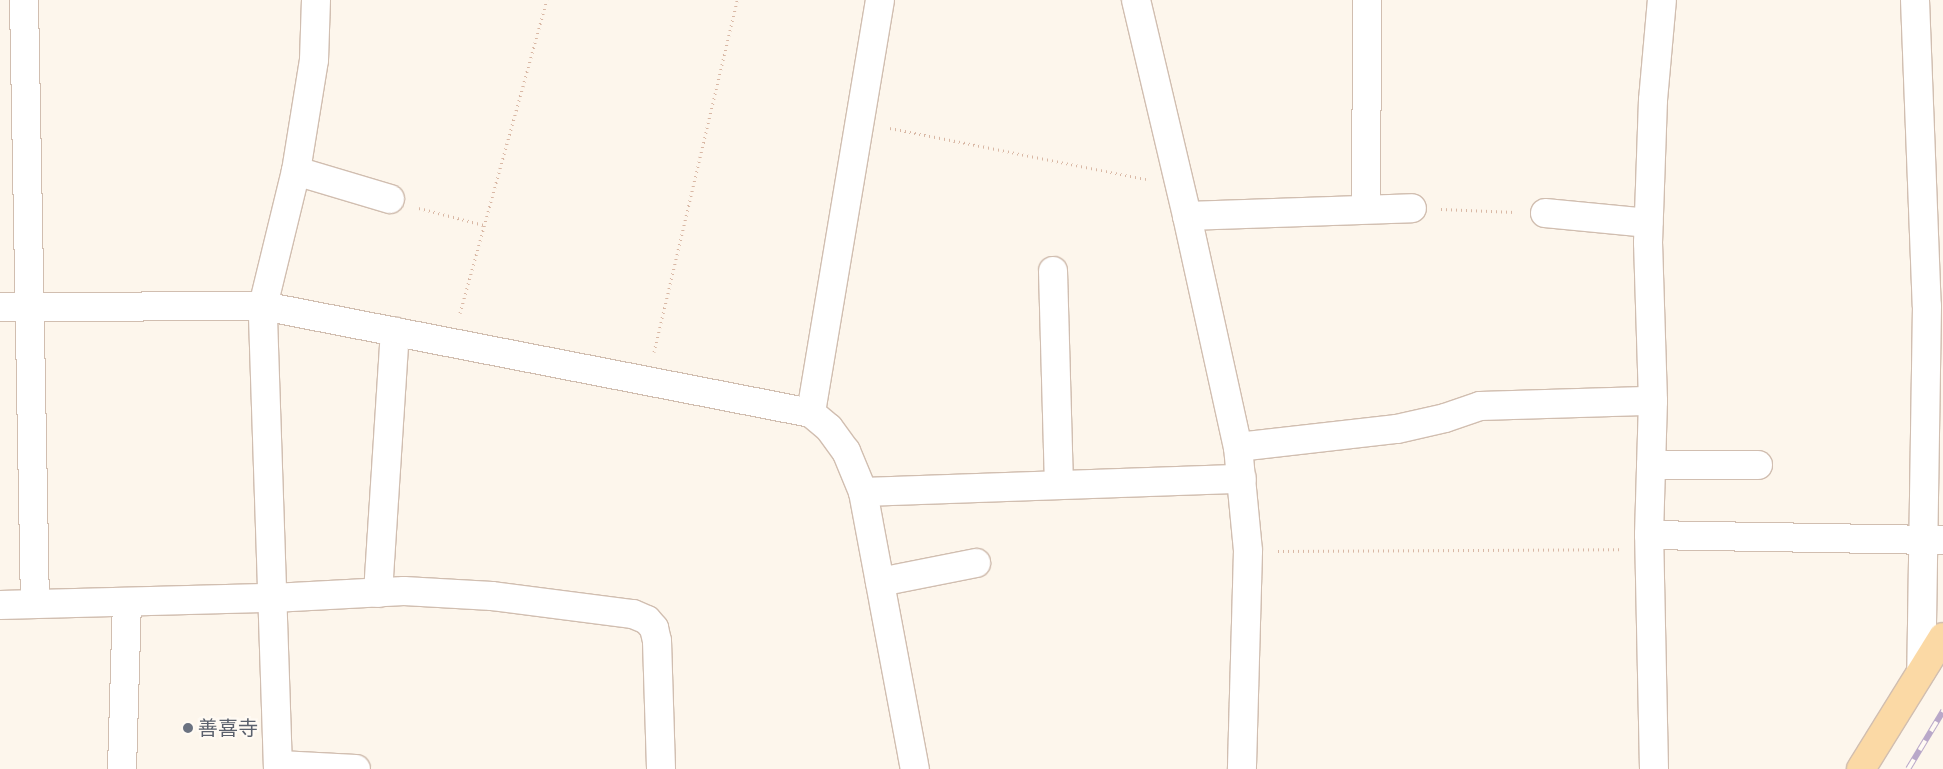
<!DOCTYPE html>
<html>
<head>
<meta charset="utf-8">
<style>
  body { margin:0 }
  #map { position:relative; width:1943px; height:769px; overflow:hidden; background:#fdf6ec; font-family:Jost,"Noto Sans JP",sans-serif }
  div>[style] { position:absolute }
  .path>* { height:3px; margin-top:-1.5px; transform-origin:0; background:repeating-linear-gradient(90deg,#d9b8a5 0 1px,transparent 0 5px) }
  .roads { filter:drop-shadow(1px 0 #d1beb0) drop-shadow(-1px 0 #d1beb0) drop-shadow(0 1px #d1beb0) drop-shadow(0 -1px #d1beb0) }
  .minor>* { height:28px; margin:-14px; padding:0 14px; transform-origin:14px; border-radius:14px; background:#fff }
  .major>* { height:28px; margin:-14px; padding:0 14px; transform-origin:14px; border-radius:14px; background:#fbd9a5 }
  .rail>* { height:5.5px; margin-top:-2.75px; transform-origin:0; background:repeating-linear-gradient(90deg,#fffaf3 0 11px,#b9a8c9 0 22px); box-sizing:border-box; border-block:1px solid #b9a8c9 }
  .dots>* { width:14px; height:14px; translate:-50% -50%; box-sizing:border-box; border:2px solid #fffaf3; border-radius:50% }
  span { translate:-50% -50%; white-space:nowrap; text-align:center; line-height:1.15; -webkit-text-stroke:4.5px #fffaf3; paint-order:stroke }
  .worship-label { font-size:20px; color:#5b616d }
  .left { translate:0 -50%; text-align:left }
</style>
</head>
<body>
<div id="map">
  <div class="path">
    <i style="left:890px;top:128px;width:261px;rotate:11.3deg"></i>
    <i style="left:419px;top:208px;width:67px;rotate:14.7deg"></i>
    <i style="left:1441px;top:209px;width:74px;rotate:2.3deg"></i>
    <i style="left:460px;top:313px;width:325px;rotate:-74.5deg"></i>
    <i style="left:654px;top:352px;width:362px;rotate:-76.7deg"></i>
    <i style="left:1278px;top:551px;width:341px;rotate:-0.3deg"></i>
  </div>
  <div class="roads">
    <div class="minor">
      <i style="left:24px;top:0;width:604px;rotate:88.96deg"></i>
      <i style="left:880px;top:0;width:419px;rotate:99.5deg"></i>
      <i style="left:811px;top:413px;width:23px;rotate:40deg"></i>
      <i style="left:829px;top:428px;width:29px;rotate:54deg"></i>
      <i style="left:846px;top:451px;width:44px;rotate:67.5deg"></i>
      <i style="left:863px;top:492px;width:282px;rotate:79.4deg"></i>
      <i style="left:1136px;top:0;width:222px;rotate:76.7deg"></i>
      <i style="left:1187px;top:216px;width:237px;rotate:77.6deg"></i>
      <i style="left:1238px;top:447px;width:104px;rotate:84.5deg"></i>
      <i style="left:1248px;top:551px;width:218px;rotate:91.6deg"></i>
      <i style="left:1915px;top:0;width:306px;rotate:87.8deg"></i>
      <i style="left:1927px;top:306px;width:365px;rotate:90.9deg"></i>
      <i style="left:296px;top:171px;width:98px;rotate:16.6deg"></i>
      <i style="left:1366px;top:209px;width:209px;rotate:-89.7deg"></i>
      <i style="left:1545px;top:213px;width:104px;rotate:5.5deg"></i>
      <i style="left:1187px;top:216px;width:225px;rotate:-2deg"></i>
      <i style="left:1053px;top:271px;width:214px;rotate:88.4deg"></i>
      <i style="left:0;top:307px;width:263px;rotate:-0.2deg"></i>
      <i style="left:263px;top:306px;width:558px;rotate:11.05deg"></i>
      <i style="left:1238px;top:447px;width:160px;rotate:-6.5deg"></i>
      <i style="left:1397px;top:429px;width:49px;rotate:-12.9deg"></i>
      <i style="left:1445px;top:418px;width:37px;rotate:-19deg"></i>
      <i style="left:1480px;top:406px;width:173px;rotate:-1.7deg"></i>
      <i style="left:1651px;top:465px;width:107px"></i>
      <i style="left:863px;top:492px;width:379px;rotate:-2deg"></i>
      <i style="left:1649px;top:535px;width:294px;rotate:1deg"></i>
      <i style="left:880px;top:582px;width:98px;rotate:-11.2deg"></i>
      <i style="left:378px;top:593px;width:262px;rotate:-86.3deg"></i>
      <i style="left:0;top:605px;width:273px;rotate:-1.5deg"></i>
      <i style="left:273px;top:598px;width:131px;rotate:-3.1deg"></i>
      <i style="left:404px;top:591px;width:88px;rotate:3.3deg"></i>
      <i style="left:492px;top:596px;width:142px;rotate:7.3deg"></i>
      <i style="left:633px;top:614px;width:15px;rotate:23deg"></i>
      <i style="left:647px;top:620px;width:11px;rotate:49deg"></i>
      <i style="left:654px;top:628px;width:13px;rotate:77deg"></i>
      <i style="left:657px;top:641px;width:128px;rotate:88.2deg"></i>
      <i style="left:279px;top:765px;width:77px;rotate:3deg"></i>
      <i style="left:122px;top:769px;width:167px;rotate:-88.3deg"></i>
      <i style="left:278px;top:769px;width:463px;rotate:-91.9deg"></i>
      <i style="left:263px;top:306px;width:139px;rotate:-76.3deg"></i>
      <i style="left:296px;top:171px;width:112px;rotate:-80.8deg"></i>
      <i style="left:314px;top:60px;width:60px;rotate:-88.1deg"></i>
      <i style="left:1654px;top:769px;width:234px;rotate:-91.2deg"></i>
      <i style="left:1649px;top:535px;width:134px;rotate:-88.3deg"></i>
      <i style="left:1653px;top:401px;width:158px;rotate:-91.8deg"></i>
      <i style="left:1648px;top:243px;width:143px;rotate:-88deg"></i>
      <i style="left:1653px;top:100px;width:100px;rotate:-84.9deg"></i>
    </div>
    <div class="major">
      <i style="left:1861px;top:769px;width:155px;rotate:-58.2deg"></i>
    </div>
  </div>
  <div class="rail">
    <i style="left:1908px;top:769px;width:68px;rotate:-58.9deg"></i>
  </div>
  <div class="dots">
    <i style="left:188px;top:728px;background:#6b7280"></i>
  </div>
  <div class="worship-label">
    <span class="left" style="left:198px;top:728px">善喜寺</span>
  </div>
</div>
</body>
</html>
